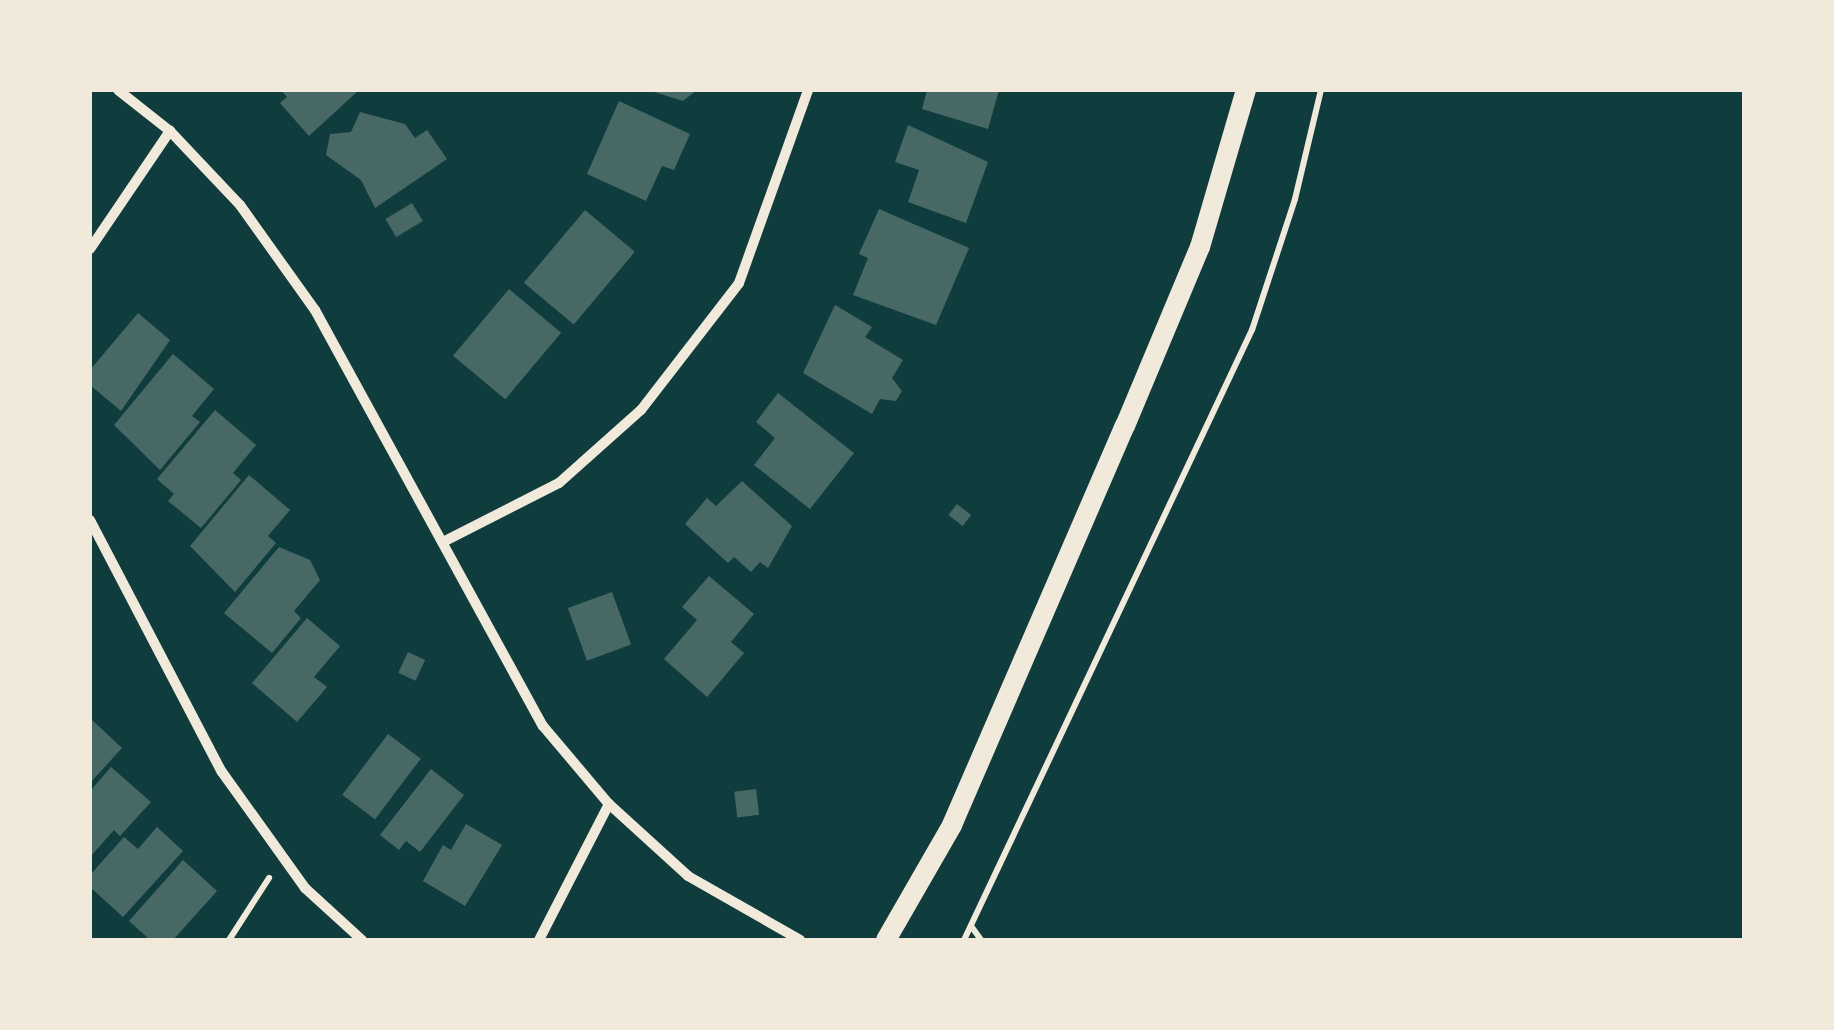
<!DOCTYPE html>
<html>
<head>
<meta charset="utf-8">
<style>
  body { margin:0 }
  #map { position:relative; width:1834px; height:1030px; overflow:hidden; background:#0f3d3e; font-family:"Nunito Sans",sans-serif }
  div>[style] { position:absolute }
  .building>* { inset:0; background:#486865; transform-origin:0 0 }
  .path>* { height:6px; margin:-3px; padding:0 3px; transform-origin:3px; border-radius:3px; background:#f1e9da }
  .minor>* { height:10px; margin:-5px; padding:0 5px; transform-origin:5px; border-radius:5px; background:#f1e9da }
  .secondary>* { height:20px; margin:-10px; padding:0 10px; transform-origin:10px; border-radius:10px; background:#f1e9da }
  span { translate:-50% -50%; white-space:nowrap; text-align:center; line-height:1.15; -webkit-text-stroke:9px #f1e9da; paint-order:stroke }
  .frame { position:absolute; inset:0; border:92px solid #f1e9da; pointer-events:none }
</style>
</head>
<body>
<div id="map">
  <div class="building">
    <i style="clip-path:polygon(281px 90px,359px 90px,309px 136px,280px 103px,287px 97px)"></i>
    <i style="clip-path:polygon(697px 90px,683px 101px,651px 91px,651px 90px)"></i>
    <i style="clip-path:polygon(927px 90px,999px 90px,988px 129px,922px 109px)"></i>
    <i style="clip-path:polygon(619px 101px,690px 134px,674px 170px,662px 166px,646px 201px,587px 174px)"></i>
    <i style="clip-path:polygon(360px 112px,405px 124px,415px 138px,427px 130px,447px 159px,375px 208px,361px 180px,326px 155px,330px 134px,351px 132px)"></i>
    <i style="clip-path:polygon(908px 125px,988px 162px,966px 223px,908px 202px,919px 170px,895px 162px)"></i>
    <i style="left:412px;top:203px;width:21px;height:31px;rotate:59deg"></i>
    <i style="clip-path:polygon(879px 209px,969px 248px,936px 325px,853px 295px,868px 258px,859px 254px)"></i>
    <i style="left:585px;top:210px;width:65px;height:95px;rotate:40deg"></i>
    <i style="left:509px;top:289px;width:68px;height:87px;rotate:40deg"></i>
    <i style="clip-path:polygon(835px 305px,872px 327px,865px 337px,903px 360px,892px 378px,902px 391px,896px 401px,880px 399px,872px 414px,803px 373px)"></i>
    <i style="clip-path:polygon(138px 313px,170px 340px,121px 411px,90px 385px,90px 370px)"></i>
    <i style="clip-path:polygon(173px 354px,214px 389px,192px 416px,200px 422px,160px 470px,114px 425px)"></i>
    <i style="clip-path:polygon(778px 393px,854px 453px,810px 509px,754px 465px,775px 438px,756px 422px)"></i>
    <i style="clip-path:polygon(215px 410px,256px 445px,233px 473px,241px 480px,201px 528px,168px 501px,174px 494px,157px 479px)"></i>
    <i style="clip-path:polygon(249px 475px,290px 510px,268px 536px,276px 543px,235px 592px,190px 546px)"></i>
    <i style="clip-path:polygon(742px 481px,792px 526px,768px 568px,760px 562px,751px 572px,734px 557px,728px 563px,685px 524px,707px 498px,716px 506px)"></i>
    <i style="left:957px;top:504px;width:18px;height:14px;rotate:38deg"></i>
    <i style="clip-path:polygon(279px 547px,310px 560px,320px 580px,294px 611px,301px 618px,272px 653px,224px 613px)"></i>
    <i style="clip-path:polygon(709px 576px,754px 614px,731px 642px,744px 653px,707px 697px,664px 659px,697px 620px,682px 607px)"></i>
    <i style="left:612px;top:592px;width:56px;height:47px;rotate:70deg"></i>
    <i style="clip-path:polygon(307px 618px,340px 646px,314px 677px,327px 687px,297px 722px,252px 683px)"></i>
    <i style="left:408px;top:652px;width:19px;height:23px;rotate:25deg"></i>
    <i style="clip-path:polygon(90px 718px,122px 748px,90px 783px)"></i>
    <i style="left:388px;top:734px;width:41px;height:76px;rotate:37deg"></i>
    <i style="clip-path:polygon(111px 767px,151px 802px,120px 836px,114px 830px,90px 857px,90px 791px)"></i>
    <i style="clip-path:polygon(431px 769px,464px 795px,420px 852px,406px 841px,399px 850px,380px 835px)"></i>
    <i style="left:756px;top:789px;width:26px;height:22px;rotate:83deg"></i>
    <i style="clip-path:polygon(466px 824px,502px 845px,465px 906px,423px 881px,443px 845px,451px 850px)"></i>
    <i style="clip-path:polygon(157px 827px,183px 851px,123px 917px,90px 887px,90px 875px,124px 837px,138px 849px)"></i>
    <i style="clip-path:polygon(183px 860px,217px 891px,173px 940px,150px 940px,129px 921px)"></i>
  </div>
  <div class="path">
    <i style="left:971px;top:926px;width:17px;rotate:54deg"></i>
    <i style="left:229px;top:940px;width:74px;rotate:-57.2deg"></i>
    <i style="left:964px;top:940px;width:675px;rotate:-64.73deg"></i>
    <i style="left:1252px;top:330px;width:138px;rotate:-71.8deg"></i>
    <i style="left:1295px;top:199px;width:112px;rotate:-76.6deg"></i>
  </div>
  <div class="minor">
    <i style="left:118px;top:90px;width:66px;rotate:38.3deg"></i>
    <i style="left:170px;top:131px;width:102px;rotate:46.6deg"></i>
    <i style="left:240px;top:205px;width:129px;rotate:54.5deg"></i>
    <i style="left:315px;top:310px;width:474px;rotate:61.3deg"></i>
    <i style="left:543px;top:726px;width:102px;rotate:49.8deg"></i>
    <i style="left:609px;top:804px;width:107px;rotate:42.3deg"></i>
    <i style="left:688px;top:876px;width:129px;rotate:29.7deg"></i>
    <i style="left:90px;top:249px;width:143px;rotate:-55.9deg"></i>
    <i style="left:90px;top:520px;width:284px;rotate:62.4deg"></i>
    <i style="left:222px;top:772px;width:143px;rotate:54.4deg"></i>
    <i style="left:305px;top:888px;width:77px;rotate:42.4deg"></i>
    <i style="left:443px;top:542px;width:130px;rotate:-27deg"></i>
    <i style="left:559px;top:483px;width:110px;rotate:-41.7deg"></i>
    <i style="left:641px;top:410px;width:160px;rotate:-52.3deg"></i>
    <i style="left:739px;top:283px;width:205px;rotate:-70.3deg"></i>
    <i style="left:539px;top:940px;width:153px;rotate:-62.8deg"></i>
  </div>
  <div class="secondary">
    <i style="left:886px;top:940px;width:133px;rotate:-60.1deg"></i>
    <i style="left:952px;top:825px;width:435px;rotate:-66.6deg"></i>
    <i style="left:1125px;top:426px;width:194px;rotate:-67.3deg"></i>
    <i style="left:1200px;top:247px;width:164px;rotate:-73.7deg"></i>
  </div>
  <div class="frame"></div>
</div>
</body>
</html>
